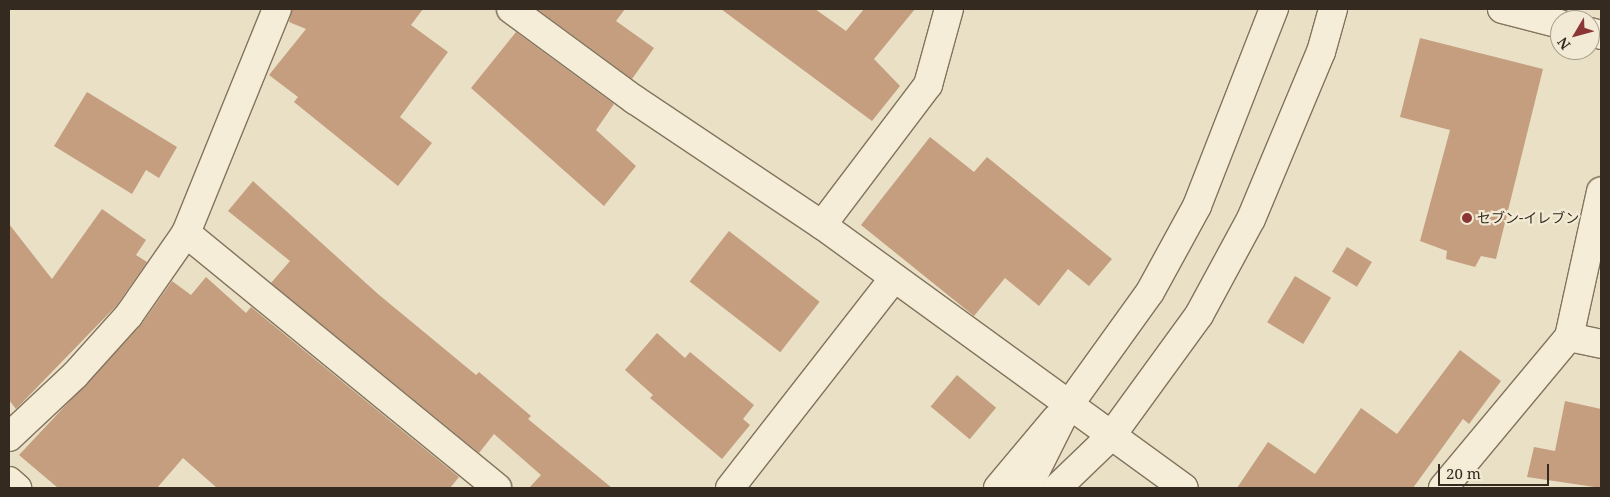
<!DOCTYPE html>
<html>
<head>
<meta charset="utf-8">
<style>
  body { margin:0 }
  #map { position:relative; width:1610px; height:497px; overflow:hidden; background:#e9e0c6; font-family:"Noto Serif","Noto Sans JP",serif }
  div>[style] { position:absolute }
  .building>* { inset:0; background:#c49e7f; transform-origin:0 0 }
  .roads { filter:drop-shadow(1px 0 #83735d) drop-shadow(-1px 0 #83735d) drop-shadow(0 1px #83735d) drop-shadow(0 -1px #83735d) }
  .street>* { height:28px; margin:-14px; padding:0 14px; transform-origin:14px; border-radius:14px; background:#f5edd8 }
  .secondary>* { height:28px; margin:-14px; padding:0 14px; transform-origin:14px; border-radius:14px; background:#f5edd8 }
  .dots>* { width:14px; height:14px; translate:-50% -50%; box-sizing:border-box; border:2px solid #f2ead4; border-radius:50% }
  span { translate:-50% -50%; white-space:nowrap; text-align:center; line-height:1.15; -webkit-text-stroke:4.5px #f2ead4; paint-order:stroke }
  .poi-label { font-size:14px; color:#342a20 }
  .left { translate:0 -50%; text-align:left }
  .frame { position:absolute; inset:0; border:10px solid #342a20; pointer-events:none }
  .north { position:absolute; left:1550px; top:10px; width:50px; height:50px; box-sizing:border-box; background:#f2ead4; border:1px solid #a69d8c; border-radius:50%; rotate:233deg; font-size:14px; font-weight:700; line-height:20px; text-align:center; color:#342a20 }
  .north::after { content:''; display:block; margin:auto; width:18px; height:22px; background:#8b3634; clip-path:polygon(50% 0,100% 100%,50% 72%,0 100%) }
  .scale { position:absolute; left:1438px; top:464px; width:111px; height:22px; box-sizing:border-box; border:2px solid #342a20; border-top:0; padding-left:6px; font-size:15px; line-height:18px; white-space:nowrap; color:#342a20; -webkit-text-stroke:4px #f2ead4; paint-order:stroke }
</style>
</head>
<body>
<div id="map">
  <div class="building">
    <i style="clip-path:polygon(292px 9px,423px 9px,411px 25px,448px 52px,400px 117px,432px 143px,398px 186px,294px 102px,298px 97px,269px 75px,306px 29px,289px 22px)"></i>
    <i style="clip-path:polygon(537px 9px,625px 9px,616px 21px,654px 48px,632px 79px)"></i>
    <i style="clip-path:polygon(721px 9px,815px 9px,846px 31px,864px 9px,915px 9px,874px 59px,900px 86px,872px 121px)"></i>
    <i style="clip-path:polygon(516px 32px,614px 104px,596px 130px,636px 166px,604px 206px,471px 88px)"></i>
    <i style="clip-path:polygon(1420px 38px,1543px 69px,1496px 259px,1481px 256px,1475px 267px,1446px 259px,1447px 251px,1420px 241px,1450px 130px,1400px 117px)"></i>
    <i style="clip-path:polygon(87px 92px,177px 147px,159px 178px,146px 170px,132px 194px,54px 146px)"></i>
    <i style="clip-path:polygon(930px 137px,974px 172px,987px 157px,1112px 259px,1089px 286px,1068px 269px,1039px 306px,1005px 278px,974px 316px,861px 225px)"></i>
    <i style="clip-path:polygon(253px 181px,378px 294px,476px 375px,479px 372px,531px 416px,528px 419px,612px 488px,529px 488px,541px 475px,494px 434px,479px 453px,271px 283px,290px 261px,228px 211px)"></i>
    <i style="clip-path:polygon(102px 209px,146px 240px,136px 255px,147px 262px,117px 305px,16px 409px,9px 400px,9px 224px,52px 279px)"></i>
    <i style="left:729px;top:231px;width:115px;height:64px;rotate:38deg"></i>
    <i style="left:1347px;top:247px;width:29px;height:29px;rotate:31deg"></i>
    <i style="left:1295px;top:276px;width:42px;height:54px;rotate:31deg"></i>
    <i style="clip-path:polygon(206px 277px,246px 313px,251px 307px,459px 477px,450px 488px,217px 488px,183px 458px,157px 488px,58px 488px,19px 455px,141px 325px,172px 281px,191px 295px)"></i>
    <i style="clip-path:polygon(657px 333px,685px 358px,690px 352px,754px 405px,743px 419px,750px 425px,722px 459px,650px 398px,653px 395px,625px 370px)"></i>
    <i style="clip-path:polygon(1460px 350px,1501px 381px,1469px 424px,1463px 419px,1413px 488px,1237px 488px,1268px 442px,1315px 474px,1361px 408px,1397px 434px)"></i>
    <i style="left:957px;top:375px;width:51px;height:41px;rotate:40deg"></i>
    <i style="clip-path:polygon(1565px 401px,1601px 409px,1601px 488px,1527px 477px,1534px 447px,1555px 451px)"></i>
  </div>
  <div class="roads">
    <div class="street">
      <i style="left:511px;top:9px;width:154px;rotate:36.3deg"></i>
      <i style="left:635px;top:100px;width:225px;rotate:33.8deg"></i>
      <i style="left:822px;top:225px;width:447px;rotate:36deg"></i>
      <i style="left:822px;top:225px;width:176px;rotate:-52.9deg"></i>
      <i style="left:928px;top:85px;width:79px;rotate:-74.6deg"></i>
      <i style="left:186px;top:233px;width:402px;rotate:39.3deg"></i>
      <i style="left:1569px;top:337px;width:33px;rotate:12deg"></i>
      <i style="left:9px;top:437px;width:91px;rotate:-43.2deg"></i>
      <i style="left:75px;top:375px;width:81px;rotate:-48deg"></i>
      <i style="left:129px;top:315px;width:100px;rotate:-55.2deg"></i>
      <i style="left:186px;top:233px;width:242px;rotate:-67.9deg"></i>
      <i style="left:9px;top:481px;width:11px;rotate:41deg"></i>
      <i style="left:730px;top:488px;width:265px;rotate:-52deg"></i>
      <i style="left:998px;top:488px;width:90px;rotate:-50deg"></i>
      <i style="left:1443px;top:488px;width:197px;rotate:-50.2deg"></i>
      <i style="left:1569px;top:337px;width:149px;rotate:-77.6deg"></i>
    </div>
    <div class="secondary">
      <i style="left:1502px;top:9px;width:60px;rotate:14.5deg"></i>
      <i style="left:1590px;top:32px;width:11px;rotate:15deg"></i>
      <i style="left:1027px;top:488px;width:92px;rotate:-63.4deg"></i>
      <i style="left:1068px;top:406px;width:140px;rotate:-54.3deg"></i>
      <i style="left:1150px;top:292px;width:98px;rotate:-61.3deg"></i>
      <i style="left:1197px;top:206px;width:212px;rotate:-68.7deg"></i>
      <i style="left:1057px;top:488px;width:75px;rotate:-43.9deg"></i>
      <i style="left:1111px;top:436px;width:150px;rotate:-54deg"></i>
      <i style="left:1199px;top:315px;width:109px;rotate:-61.6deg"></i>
      <i style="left:1251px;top:219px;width:181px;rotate:-67.3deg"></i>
      <i style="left:1321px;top:52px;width:45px;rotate:-74.4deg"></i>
    </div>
  </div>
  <div class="dots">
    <i style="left:1467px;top:218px;background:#8b3634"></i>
  </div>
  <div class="poi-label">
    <span class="left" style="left:1477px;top:218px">セブン-イレブン</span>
  </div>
  <div class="frame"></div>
  <div class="north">N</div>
  <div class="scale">20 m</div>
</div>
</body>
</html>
